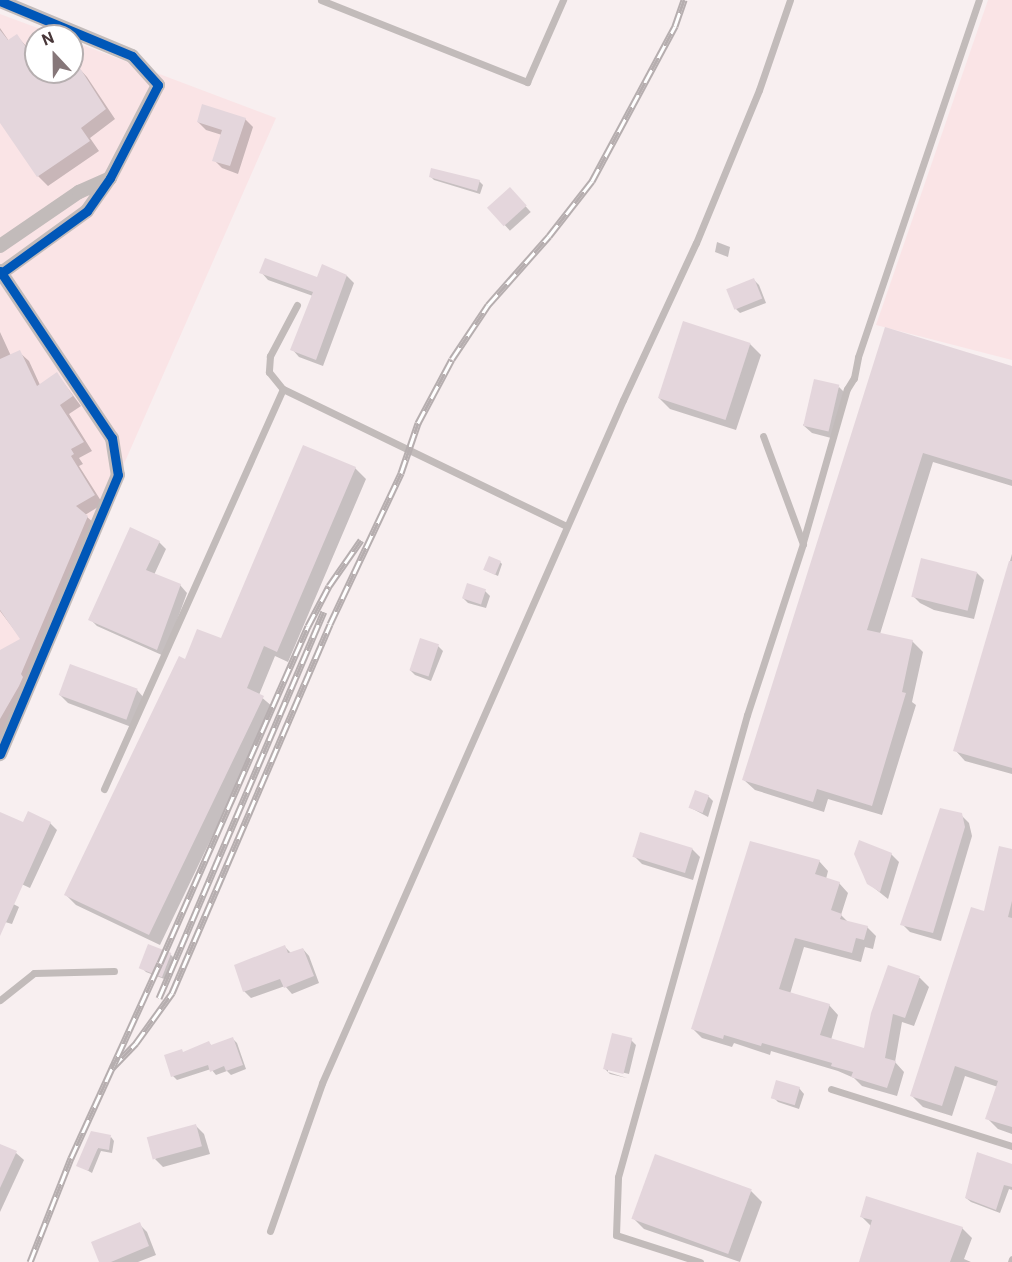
<!DOCTYPE html>
<html>
<head>
<meta charset="utf-8">
<style>
  body { margin:0 }
  #map { position:relative; width:1012px; height:1262px; overflow:hidden; background:#f8eff0; font-family:Roboto,sans-serif }
  div>[style] { position:absolute }
  .built>* { inset:0; background:#fae4e6 }
  .shadow>* { inset:0; background:#0003; transform-origin:0 0 }
  .building>* { inset:0; background:#e4d6dc; transform-origin:0 0 }
  .lane>* { height:7px; margin:-3.5px; padding:0 3.5px; transform-origin:3.5px; border-radius:3.5px; background:#c2bbba }
  .street>* { height:14px; margin:-7px; padding:0 7px; transform-origin:7px; border-radius:7px; background:#c2bbba }
  .rail>* { height:7px; margin-top:-3.5px; transform-origin:0; background:repeating-linear-gradient(90deg,#fff 0 14px,#b6aeaf 0 28px); box-sizing:border-box; border-block:2px solid #b6aeaf }
  .cycleway>* { height:9px; margin:-4.5px; padding:0 4.5px; transform-origin:4.5px; border-radius:4.5px; background:#0057b8 }
  span { translate:-50% -50%; white-space:nowrap; text-align:center; line-height:1.15; -webkit-text-stroke:4.5px #fff; paint-order:stroke }
  .north { position:absolute; left:24px; top:24px; width:60px; height:60px; box-sizing:border-box; background:#fff; border:2px solid #b6afb0; border-radius:50%; rotate:338deg; font-size:16px; font-weight:700; line-height:24px; text-align:center; color:#483739 }
  .north::after { content:''; display:block; margin:auto; width:21px; height:27px; background:#867779; clip-path:polygon(50% 0,100% 100%,50% 72%,0 100%) }
</style>
</head>
<body>
<div id="map">
  <div class="built">
    <i style="clip-path:polygon(988px 0,1012px 0,1012px 360px,876px 325px)"></i>
    <i style="clip-path:polygon(0 14px,59px 36px,36px 36px,36px 72px,72px 72px,72px 41px,276px 118px,0 746px)"></i>
  </div>
  <div class="shadow">
    <i style="clip-path:polygon(0 28px,9px 41px,17px 36px,36px 57px,36px 72px,72px 72px,78px 67px,87px 77px,115px 119px,90px 138px,99px 151px,48px 186px,38px 176px,0 121px)"></i>
    <i style="clip-path:polygon(245px 119px,253px 127px,238px 174px,222px 168px,214px 160px,222px 135px,206px 130px,198px 122px)"></i>
    <i style="clip-path:polygon(430px 176px,479px 181px,483px 185px,480px 194px,434px 180px)"></i>
    <i style="left:510px;top:189px;width:31px;height:28px;rotate:48deg"></i>
    <i style="clip-path:polygon(717px 242px,730px 247px,728px 257px,715px 252px)"></i>
    <i style="clip-path:polygon(261px 272px,318px 279px,347px 276px,354px 283px,323px 366px,299px 357px,292px 349px,313px 296px,268px 280px)"></i>
    <i style="clip-path:polygon(754px 280px,759px 285px,766px 303px,740px 313px,735px 308px)"></i>
    <i style="clip-path:polygon(886px 329px,1012px 368px,1012px 486px,933px 462px,880px 634px,912px 641px,923px 652px,912px 702px,916px 705px,882px 815px,828px 799px,824px 812px,755px 790px,744px 780px)"></i>
    <i style="clip-path:polygon(0 332px,11px 356px,19px 352px,29px 361px,40px 385px,57px 374px,81px 406px,69px 414px,92px 451px,79px 458px,83px 464px,79px 466px,103px 504px,85px 515px,97px 526px,0 746px,0 652px,22px 640px,0 611px)"></i>
    <i style="clip-path:polygon(750px 344px,761px 355px,736px 430px,670px 409px,659px 398px)"></i>
    <i style="clip-path:polygon(839px 387px,847px 395px,835px 439px,812px 433px,803px 425px)"></i>
    <i style="clip-path:polygon(355px 468px,366px 479px,288px 662px,275px 656px,259px 695px,274px 708px,160px 945px,76px 905px,66px 895px,222px 640px)"></i>
    <i style="clip-path:polygon(159px 542px,166px 549px,154px 575px,180px 585px,187px 593px,164px 656px,97px 626px,90px 619px)"></i>
    <i style="clip-path:polygon(1012px 554px,1012px 774px,965px 761px,955px 750px)"></i>
    <i style="clip-path:polygon(500px 562px,502px 564px,498px 576px,485px 570px)"></i>
    <i style="clip-path:polygon(977px 573px,984px 580px,974px 619px,934px 610px,920px 603px,913px 596px)"></i>
    <i style="clip-path:polygon(485px 591px,490px 596px,486px 608px,468px 603px,463px 598px)"></i>
    <i style="clip-path:polygon(438px 646px,443px 651px,431px 681px,415px 675px,410px 670px)"></i>
    <i style="clip-path:polygon(137px 690px,145px 699px,134px 728px,68px 703px,60px 695px)"></i>
    <i style="clip-path:polygon(708px 796px,713px 801px,708px 817px,691px 808px)"></i>
    <i style="clip-path:polygon(961px 815px,969px 823px,972px 836px,941px 941px,910px 932px,902px 924px)"></i>
    <i style="clip-path:polygon(0 820px,24px 824px,50px 823px,57px 830px,30px 888px,0 874px)"></i>
    <i style="clip-path:polygon(692px 849px,700px 857px,693px 880px,642px 864px,634px 856px)"></i>
    <i style="clip-path:polygon(1012px 850px,1012px 1134px,998px 1129px,987px 1118px,998px 1087px,965px 1076px,952px 1116px,923px 1107px,912px 1096px)"></i>
    <i style="clip-path:polygon(891px 854px,899px 862px,888px 899px,868px 883px)"></i>
    <i style="clip-path:polygon(819px 861px,828px 871px,826px 879px,839px 883px,848px 893px,841px 915px,848px 922px,867px 927px,876px 936px,873px 949px,865px 947px,861px 962px,804px 947px,790px 994px,829px 1005px,838px 1015px,831px 1040px,865px 1050px,889px 967px,920px 978px,929px 987px,914px 1026px,902px 1022px,895px 1062px,904px 1072px,897px 1096px,862px 1086px,854px 1078px,838px 1071px,771px 1051px,770px 1055px,734px 1043px,732px 1047px,702px 1038px,693px 1029px)"></i>
    <i style="clip-path:polygon(0 897px,19px 907px,12px 924px,5px 922px,0 932px)"></i>
    <i style="clip-path:polygon(285px 947px,292px 954px,303px 949px,309px 956px,319px 983px,292px 994px,285px 986px,251px 998px,244px 991px)"></i>
    <i style="clip-path:polygon(170px 954px,175px 959px,167px 980px,146px 972px,141px 967px)"></i>
    <i style="clip-path:polygon(232px 1038px,237px 1043px,246px 1069px,231px 1075px,227px 1071px,216px 1075px,211px 1069px,177px 1080px,173px 1076px,209px 1043px,212px 1046px)"></i>
    <i style="clip-path:polygon(631px 1040px,636px 1045px,629px 1074px,608px 1069px,608px 1072px,627px 1078px,610px 1074px,604px 1068px)"></i>
    <i style="clip-path:polygon(799px 1088px,804px 1094px,799px 1109px,778px 1102px,773px 1097px)"></i>
    <i style="clip-path:polygon(196px 1126px,204px 1134px,210px 1154px,163px 1167px,155px 1159px)"></i>
    <i style="clip-path:polygon(111px 1137px,114px 1141px,112px 1153px,101px 1151px,92px 1173px,78px 1165px)"></i>
    <i style="clip-path:polygon(0 1145px,16px 1153px,24px 1160px,0 1212px)"></i>
    <i style="clip-path:polygon(1012px 1166px,1012px 1190px,1009px 1189px,1000px 1213px,971px 1202px,966px 1198px)"></i>
    <i style="clip-path:polygon(751px 1191px,762px 1202px,740px 1262px,644px 1229px,633px 1218px)"></i>
    <i style="clip-path:polygon(861px 1216px,962px 1228px,972px 1238px,964px 1259px,971px 1262px,861px 1262px,872px 1227px)"></i>
    <i style="clip-path:polygon(139px 1224px,147px 1232px,156px 1255px,138px 1262px,100px 1262px)"></i>
  </div>
  <div class="building">
    <i style="clip-path:polygon(0 30px,8px 40px,17px 34px,36px 62px,36px 72px,72px 72px,72px 68px,78px 65px,106px 109px,81px 128px,90px 141px,37px 177px,0 123px)"></i>
    <i style="clip-path:polygon(202px 104px,246px 118px,230px 166px,212px 161px,222px 130px,197px 122px)"></i>
    <i style="clip-path:polygon(431px 168px,480px 180px,477px 191px,429px 177px)"></i>
    <i style="left:510px;top:187px;width:25px;height:31px;rotate:48deg"></i>
    <i style="clip-path:polygon(265px 258px,317px 277px,322px 264px,347px 275px,316px 360px,290px 350px,313px 292px,259px 273px)"></i>
    <i style="left:754px;top:278px;width:22px;height:30px;rotate:68deg"></i>
    <i style="left:683px;top:321px;width:71px;height:81px;rotate:18deg"></i>
    <i style="clip-path:polygon(885px 327px,1012px 366px,1012px 480px,923px 453px,867px 630px,913px 640px,902px 692px,906px 693px,872px 806px,817px 789px,813px 802px,742px 780px)"></i>
    <i style="clip-path:polygon(20px 350px,37px 386px,57px 372px,73px 396px,60px 405px,84px 442px,71px 449px,74px 454px,71px 456px,95px 495px,76px 506px,88px 516px,21px 674px,23px 677px,19px 686px,0 719px,0 650px,20px 639px,0 610px,0 359px)"></i>
    <i style="left:814px;top:379px;width:26px;height:48px;rotate:13deg"></i>
    <i style="clip-path:polygon(303px 445px,356px 467px,277px 652px,264px 646px,247px 688px,264px 696px,149px 935px,64px 895px,179px 656px,185px 659px,197px 629px,221px 638px)"></i>
    <i style="clip-path:polygon(130px 527px,160px 541px,146px 570px,181px 584px,157px 650px,88px 620px)"></i>
    <i style="left:489px;top:556px;width:13px;height:15px;rotate:23deg"></i>
    <i style="left:921px;top:558px;width:58px;height:40px;rotate:14deg"></i>
    <i style="clip-path:polygon(1009px 561px,1012px 561px,1012px 768px,953px 751px)"></i>
    <i style="left:467px;top:583px;width:20px;height:16px;rotate:18deg"></i>
    <i style="left:420px;top:638px;width:20px;height:34px;rotate:18deg"></i>
    <i style="left:70px;top:664px;width:72px;height:33px;rotate:20deg"></i>
    <i style="left:695px;top:790px;width:15px;height:19px;rotate:20deg"></i>
    <i style="clip-path:polygon(940px 808px,962px 813px,965px 827px,933px 933px,900px 925px)"></i>
    <i style="clip-path:polygon(28px 811px,51px 822px,0 936px,0 812px,23px 822px)"></i>
    <i style="left:640px;top:832px;width:55px;height:26px;rotate:17deg"></i>
    <i style="clip-path:polygon(859px 840px,892px 853px,880px 892px,867px 884px,854px 854px)"></i>
    <i style="clip-path:polygon(750px 841px,820px 860px,815px 874px,840px 882px,831px 910px,842px 914px,840px 919px,868px 926px,864px 940px,856px 938px,852px 953px,795px 938px,779px 989px,830px 1004px,820px 1035px,864px 1048px,871px 1013px,888px 965px,920px 976px,905px 1018px,893px 1014px,885px 1058px,896px 1061px,887px 1088px,851px 1077px,853px 1072px,831px 1066px,832px 1063px,762px 1043px,761px 1046px,724px 1035px,723px 1039px,691px 1029px)"></i>
    <i style="clip-path:polygon(999px 846px,1012px 849px,1012px 901px,1008px 917px,1012px 918px,1012px 1127px,985px 1119px,998px 1081px,955px 1066px,942px 1106px,910px 1096px,971px 907px,984px 911px)"></i>
    <i style="left:148px;top:944px;width:25px;height:26px;rotate:21deg"></i>
    <i style="clip-path:polygon(285px 945px,288px 953px,303px 948px,314px 976px,284px 988px,280px 979px,243px 992px,234px 965px)"></i>
    <i style="left:612px;top:1033px;width:21px;height:37px;rotate:14deg"></i>
    <i style="clip-path:polygon(233px 1037px,243px 1065px,226px 1071px,224px 1066px,210px 1072px,208px 1065px,171px 1077px,164px 1055px,182px 1049px,183px 1052px,209px 1041px,211px 1045px)"></i>
    <i style="left:776px;top:1080px;width:25px;height:19px;rotate:16deg"></i>
    <i style="left:196px;top:1124px;width:23px;height:51px;rotate:75deg"></i>
    <i style="clip-path:polygon(91px 1131px,111px 1135px,109px 1150px,98px 1148px,88px 1171px,76px 1166px)"></i>
    <i style="clip-path:polygon(0 1144px,17px 1151px,0 1188px)"></i>
    <i style="clip-path:polygon(977px 1152px,1012px 1164px,1012px 1187px,1004px 1185px,996px 1210px,965px 1198px)"></i>
    <i style="left:655px;top:1154px;width:103px;height:69px;rotate:20deg"></i>
    <i style="clip-path:polygon(866px 1196px,963px 1227px,950px 1262px,859px 1262px,872px 1220px,860px 1217px)"></i>
    <i style="clip-path:polygon(140px 1222px,149px 1246px,111px 1262px,99px 1262px,91px 1242px)"></i>
  </div>
  <div class="lane">
    <i style="left:321px;top:0;width:222px;rotate:21.7deg"></i>
    <i style="left:527px;top:82px;width:90px;rotate:-66.3deg"></i>
    <i style="left:297px;top:305px;width:58px;rotate:117.9deg"></i>
    <i style="left:270px;top:356px;width:16px;rotate:94deg"></i>
    <i style="left:269px;top:372px;width:22px;rotate:51deg"></i>
    <i style="left:283px;top:389px;width:315px;rotate:25.8deg"></i>
    <i style="left:803px;top:542px;width:159px;rotate:-74deg"></i>
    <i style="left:847px;top:389px;width:13px;rotate:-58deg"></i>
    <i style="left:854px;top:378px;width:21px;rotate:-79deg"></i>
    <i style="left:858px;top:357px;width:377px;rotate:-71.3deg"></i>
    <i style="left:104px;top:789px;width:438px;rotate:-65.9deg"></i>
    <i style="left:0;top:1000px;width:43px;rotate:-38.5deg"></i>
    <i style="left:34px;top:973px;width:80px;rotate:-1.4deg"></i>
    <i style="left:831px;top:1089px;width:190px;rotate:17.5deg"></i>
    <i style="left:270px;top:1231px;width:157px;rotate:-70.6deg"></i>
    <i style="left:322px;top:1083px;width:746px;rotate:-66.22deg"></i>
    <i style="left:623px;top:400px;width:173px;rotate:-65.1deg"></i>
    <i style="left:696px;top:243px;width:165px;rotate:-67.6deg"></i>
    <i style="left:759px;top:90px;width:95px;rotate:-71deg"></i>
    <i style="left:700px;top:1262px;width:88px;rotate:-162.2deg"></i>
    <i style="left:616px;top:1235px;width:58px;rotate:-88deg"></i>
    <i style="left:618px;top:1177px;width:480px;rotate:-74.4deg"></i>
    <i style="left:747px;top:715px;width:180px;rotate:-71.9deg"></i>
    <i style="left:803px;top:544px;width:115px;rotate:-110.3deg"></i>
    <i style="left:1011px;top:1262px;width:3px;rotate:-72deg"></i>
  </div>
  <div class="street">
    <i style="left:0;top:1px;width:143px;rotate:22.6deg"></i>
    <i style="left:132px;top:56px;width:39px;rotate:48deg"></i>
    <i style="left:158px;top:85px;width:105px;rotate:117.3deg"></i>
    <i style="left:110px;top:178px;width:40px;rotate:124.9deg"></i>
    <i style="left:87px;top:211px;width:107px;rotate:144.1deg"></i>
    <i style="left:0;top:246px;width:96px;rotate:-34.4deg"></i>
    <i style="left:79px;top:192px;width:34px;rotate:-24deg"></i>
    <i style="left:0;top:271px;width:201px;rotate:56.2deg"></i>
    <i style="left:112px;top:438px;width:37px;rotate:81deg"></i>
    <i style="left:118px;top:475px;width:303px;rotate:112.9deg"></i>
  </div>
  <div class="rail">
    <i style="left:159px;top:998px;width:420px;rotate:-66.9deg"></i>
    <i style="left:112px;top:1068px;width:35px;rotate:-46deg"></i>
    <i style="left:136px;top:1043px;width:62px;rotate:-54.2deg"></i>
    <i style="left:172px;top:993px;width:401px;rotate:-66.8deg"></i>
    <i style="left:330px;top:624px;width:167px;rotate:-64.8deg"></i>
    <i style="left:401px;top:473px;width:53px;rotate:-71.2deg"></i>
    <i style="left:418px;top:423px;width:72px;rotate:-62deg"></i>
    <i style="left:452px;top:359px;width:65px;rotate:-56.3deg"></i>
    <i style="left:488px;top:305px;width:92px;rotate:-48.5deg"></i>
    <i style="left:549px;top:236px;width:70px;rotate:-52deg"></i>
    <i style="left:592px;top:181px;width:176px;rotate:-61.8deg"></i>
    <i style="left:675px;top:26px;width:28px;rotate:-71deg"></i>
    <i style="left:30px;top:1262px;width:112px;rotate:-68.5deg"></i>
    <i style="left:71px;top:1158px;width:214px;rotate:-65.5deg"></i>
    <i style="left:160px;top:963px;width:368px;rotate:-66.3deg"></i>
    <i style="left:308px;top:626px;width:45px;rotate:-62.3deg"></i>
    <i style="left:329px;top:586px;width:56px;rotate:-55.2deg"></i>
  </div>
  <div class="cycleway">
    <i style="left:0;top:1px;width:143px;rotate:22.6deg"></i>
    <i style="left:132px;top:56px;width:39px;rotate:48deg"></i>
    <i style="left:158px;top:85px;width:105px;rotate:117.3deg"></i>
    <i style="left:110px;top:178px;width:40px;rotate:124.9deg"></i>
    <i style="left:87px;top:211px;width:107px;rotate:144.1deg"></i>
    <i style="left:0;top:271px;width:201px;rotate:56.2deg"></i>
    <i style="left:112px;top:438px;width:37px;rotate:81deg"></i>
    <i style="left:118px;top:475px;width:303px;rotate:112.9deg"></i>
  </div>
  <div class="north">N</div>
</div>
</body>
</html>
